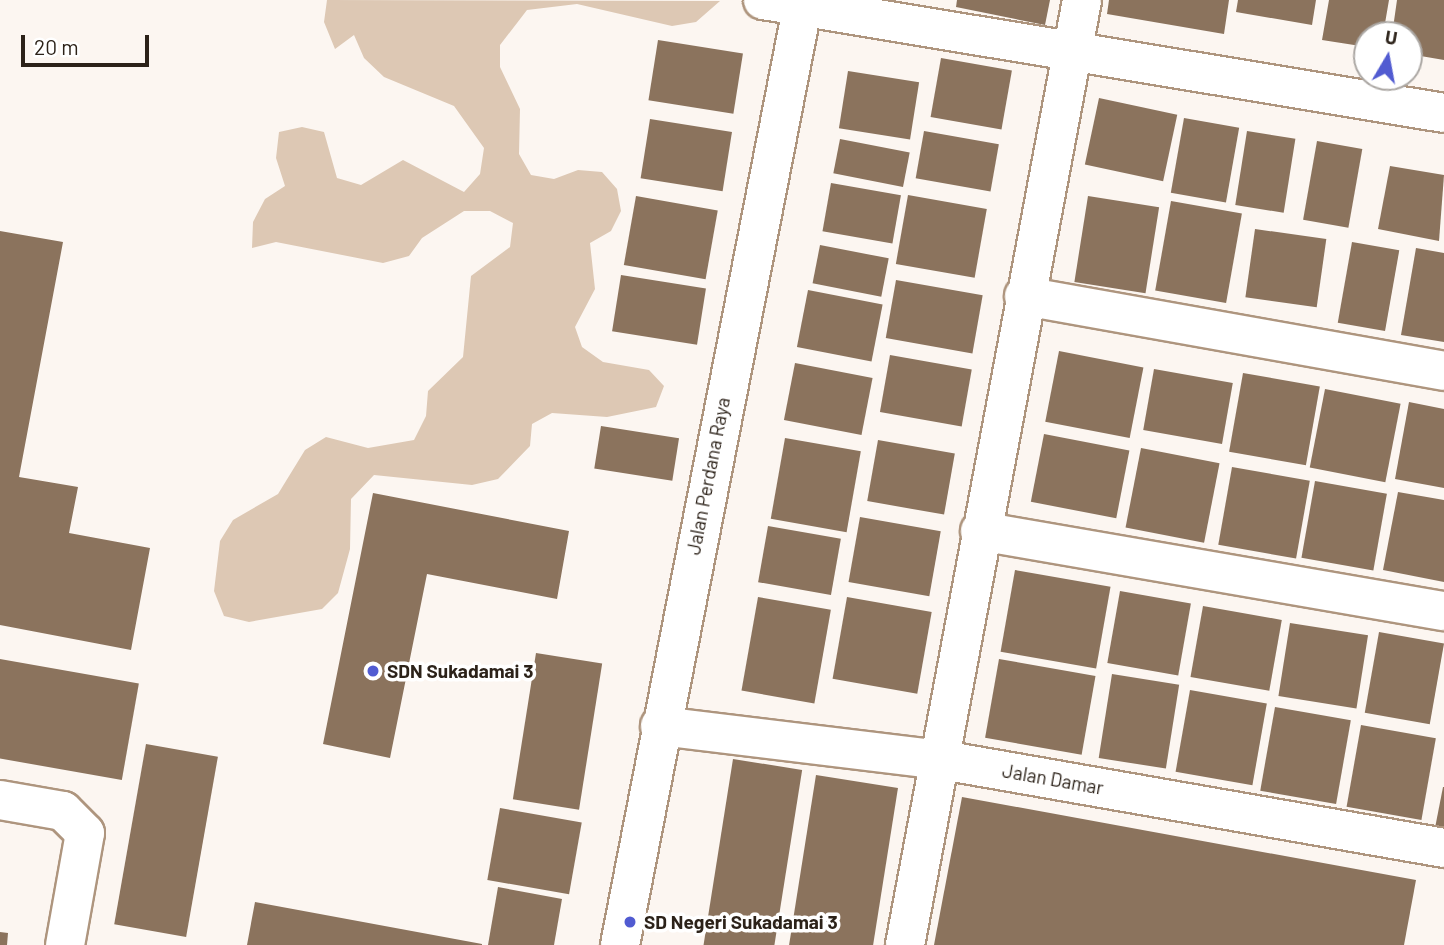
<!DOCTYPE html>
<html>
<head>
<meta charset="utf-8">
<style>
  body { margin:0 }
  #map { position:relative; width:1444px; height:945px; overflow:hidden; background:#fcf6f1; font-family:Barlow,sans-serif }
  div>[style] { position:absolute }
  .green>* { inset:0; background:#ddc8b4 }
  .building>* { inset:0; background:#8b735d; transform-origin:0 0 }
  .roads { filter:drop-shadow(2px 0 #ae957e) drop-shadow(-2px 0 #ae957e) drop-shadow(0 2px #ae957e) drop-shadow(0 -2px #ae957e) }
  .minor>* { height:38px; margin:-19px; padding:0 19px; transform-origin:19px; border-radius:19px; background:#fff }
  .dots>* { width:19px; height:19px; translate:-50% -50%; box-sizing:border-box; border:4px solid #fff; border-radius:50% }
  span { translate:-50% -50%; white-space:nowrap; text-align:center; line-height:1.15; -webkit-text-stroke:7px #fff; paint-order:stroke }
  .street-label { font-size:19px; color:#2c2219 }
  .poi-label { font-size:19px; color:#2c2219; font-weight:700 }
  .left { translate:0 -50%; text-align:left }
  .north { position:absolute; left:1353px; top:21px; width:70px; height:70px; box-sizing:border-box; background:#fff; border:2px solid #aba7a3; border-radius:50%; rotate:10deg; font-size:19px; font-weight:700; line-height:28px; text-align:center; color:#2c2219 }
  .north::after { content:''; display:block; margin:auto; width:24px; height:32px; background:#515bd1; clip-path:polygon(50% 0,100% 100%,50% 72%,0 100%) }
  .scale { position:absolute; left:21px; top:35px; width:128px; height:32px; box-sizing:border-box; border:4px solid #2c2219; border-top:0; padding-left:9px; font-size:21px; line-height:24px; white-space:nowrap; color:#2c2219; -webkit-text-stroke:5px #fff; paint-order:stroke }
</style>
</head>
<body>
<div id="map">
  <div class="green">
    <i style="clip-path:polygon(327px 0,720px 1px,696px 22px,672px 26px,577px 4px,527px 10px,500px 45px,500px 67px,520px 109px,519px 154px,531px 175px,554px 179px,578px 170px,602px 172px,617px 189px,621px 211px,611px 231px,590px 243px,595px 289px,575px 327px,582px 347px,603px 362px,649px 370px,664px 386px,656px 407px,607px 417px,552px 413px,532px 424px,530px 446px,498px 479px,472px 485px,374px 475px,351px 499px,350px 549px,338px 593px,322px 609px,249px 622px,224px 616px,214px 591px,220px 541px,233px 520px,278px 494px,305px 450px,326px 437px,368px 448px,414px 440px,426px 416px,428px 391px,463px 357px,471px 276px,510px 247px,513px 223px,490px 211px,464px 211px,422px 238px,409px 256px,383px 263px,276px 242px,252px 248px,253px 222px,265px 199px,285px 186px,276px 158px,279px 132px,302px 127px,324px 132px,337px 178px,361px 185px,403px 160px,464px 192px,480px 174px,484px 148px,454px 106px,384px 77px,364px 58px,354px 35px,335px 49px,324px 22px)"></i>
  </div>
  <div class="building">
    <i style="clip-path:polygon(957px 0,1050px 0,1045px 25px,956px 7px)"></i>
    <i style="clip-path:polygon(1109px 0,1229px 0,1224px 34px,1107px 14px)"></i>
    <i style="clip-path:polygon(1238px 0,1316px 0,1312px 25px,1236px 12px)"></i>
    <i style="clip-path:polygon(1329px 0,1389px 0,1383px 35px,1367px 35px,1367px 47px,1322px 40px)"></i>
    <i style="clip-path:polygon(1397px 0,1444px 0,1444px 60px,1409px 54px,1409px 35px,1392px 35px)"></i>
    <i style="left:658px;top:40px;width:86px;height:61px;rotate:9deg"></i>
    <i style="left:941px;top:58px;width:72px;height:60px;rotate:10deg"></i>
    <i style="left:848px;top:71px;width:72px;height:58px;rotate:9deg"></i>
    <i style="left:1099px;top:98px;width:80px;height:68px;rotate:12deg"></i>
    <i style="left:1184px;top:118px;width:56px;height:76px;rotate:10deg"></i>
    <i style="left:650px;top:119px;width:83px;height:60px;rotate:9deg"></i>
    <i style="left:924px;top:131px;width:76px;height:48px;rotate:10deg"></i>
    <i style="left:1247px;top:131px;width:49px;height:75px;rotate:9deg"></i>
    <i style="left:840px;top:139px;width:71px;height:35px;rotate:11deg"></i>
    <i style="left:1317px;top:141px;width:46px;height:80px;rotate:10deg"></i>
    <i style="clip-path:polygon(1390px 166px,1444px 175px,1439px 241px,1378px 229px)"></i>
    <i style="left:831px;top:183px;width:71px;height:49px;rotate:10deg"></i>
    <i style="left:908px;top:195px;width:80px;height:70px;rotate:10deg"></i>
    <i style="left:636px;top:196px;width:83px;height:70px;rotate:10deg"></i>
    <i style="left:1088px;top:196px;width:72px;height:87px;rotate:9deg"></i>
    <i style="left:1171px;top:201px;width:72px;height:91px;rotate:10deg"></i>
    <i style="left:1255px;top:229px;width:72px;height:69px;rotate:8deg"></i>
    <i style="clip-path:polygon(0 231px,63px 242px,19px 477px,78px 487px,69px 533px,150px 548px,131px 650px,0 625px)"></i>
    <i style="left:1352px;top:242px;width:48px;height:82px;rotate:10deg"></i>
    <i style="left:820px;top:245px;width:70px;height:39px;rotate:11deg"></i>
    <i style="clip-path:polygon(1416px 248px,1444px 253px,1444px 342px,1401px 335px)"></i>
    <i style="left:621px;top:275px;width:86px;height:57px;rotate:9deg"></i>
    <i style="left:896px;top:280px;width:88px;height:59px;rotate:10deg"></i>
    <i style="left:808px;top:290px;width:76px;height:58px;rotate:11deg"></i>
    <i style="left:1059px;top:351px;width:86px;height:72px;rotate:11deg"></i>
    <i style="left:890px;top:355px;width:83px;height:58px;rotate:10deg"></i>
    <i style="left:795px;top:363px;width:79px;height:58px;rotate:11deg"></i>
    <i style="left:1154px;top:369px;width:80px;height:62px;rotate:10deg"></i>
    <i style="left:1243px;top:373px;width:78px;height:80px;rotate:10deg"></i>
    <i style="left:1325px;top:389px;width:77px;height:80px;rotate:11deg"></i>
    <i style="clip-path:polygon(1409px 402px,1444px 409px,1444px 488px,1395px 479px)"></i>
    <i style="left:601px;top:426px;width:79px;height:43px;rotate:9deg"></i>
    <i style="left:1044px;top:434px;width:87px;height:69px;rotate:11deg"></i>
    <i style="left:785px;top:438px;width:77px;height:82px;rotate:10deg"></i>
    <i style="left:878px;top:440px;width:78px;height:62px;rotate:10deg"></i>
    <i style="left:1141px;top:448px;width:80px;height:81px;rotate:11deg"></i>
    <i style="left:1232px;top:467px;width:79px;height:79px;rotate:10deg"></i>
    <i style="left:1315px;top:481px;width:73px;height:78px;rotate:10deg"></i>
    <i style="clip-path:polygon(1398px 492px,1444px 500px,1444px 582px,1383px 570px)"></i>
    <i style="clip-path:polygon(373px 493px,569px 531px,557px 599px,427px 574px,390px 758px,323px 744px)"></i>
    <i style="left:860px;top:517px;width:82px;height:66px;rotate:10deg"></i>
    <i style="left:768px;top:526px;width:74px;height:57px;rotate:10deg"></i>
    <i style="left:1015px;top:570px;width:97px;height:83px;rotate:10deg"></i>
    <i style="left:1120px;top:591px;width:72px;height:73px;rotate:10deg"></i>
    <i style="left:758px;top:597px;width:74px;height:95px;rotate:10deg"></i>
    <i style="left:847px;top:597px;width:86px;height:83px;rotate:10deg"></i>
    <i style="left:1203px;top:606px;width:80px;height:72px;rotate:10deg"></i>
    <i style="left:1290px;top:623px;width:79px;height:74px;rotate:9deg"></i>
    <i style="left:1379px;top:632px;width:66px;height:82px;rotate:10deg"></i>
    <i style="left:536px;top:653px;width:67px;height:148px;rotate:9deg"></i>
    <i style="left:0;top:659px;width:141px;height:98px;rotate:10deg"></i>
    <i style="left:999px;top:659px;width:98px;height:80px;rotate:10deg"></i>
    <i style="left:1112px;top:674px;width:68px;height:85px;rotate:9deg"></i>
    <i style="left:1190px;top:690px;width:78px;height:83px;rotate:10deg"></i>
    <i style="left:1275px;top:707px;width:77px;height:85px;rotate:10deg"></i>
    <i style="left:1361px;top:725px;width:76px;height:83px;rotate:10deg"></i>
    <i style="left:146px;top:744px;width:73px;height:183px;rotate:10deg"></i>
    <i style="left:733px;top:759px;width:70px;height:189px;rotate:9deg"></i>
    <i style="left:816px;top:775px;width:83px;height:172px;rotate:9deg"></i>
    <i style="clip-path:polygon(1443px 787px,1444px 787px,1444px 830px,1435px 828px)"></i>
    <i style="clip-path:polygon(962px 797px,1416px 880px,1404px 945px,934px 945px)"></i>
    <i style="left:500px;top:808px;width:83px;height:73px;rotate:10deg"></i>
    <i style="clip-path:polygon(498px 887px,562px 899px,554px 945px,488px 945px)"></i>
    <i style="clip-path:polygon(255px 902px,482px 944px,482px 945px,247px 945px)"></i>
    <i style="clip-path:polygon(0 932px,8px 933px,7px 945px,0 945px)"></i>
  </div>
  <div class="roads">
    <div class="minor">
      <i style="left:763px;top:0;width:690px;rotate:9.42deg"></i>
      <i style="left:1024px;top:296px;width:427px;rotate:10.1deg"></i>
      <i style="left:980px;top:531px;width:471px;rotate:9.8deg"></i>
      <i style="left:660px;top:726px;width:284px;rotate:6.9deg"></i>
      <i style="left:942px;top:760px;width:510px;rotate:9.94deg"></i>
      <i style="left:0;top:800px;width:64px;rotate:9.9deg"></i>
      <i style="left:63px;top:811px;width:31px;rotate:45deg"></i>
      <i style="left:85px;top:833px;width:114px;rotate:100.1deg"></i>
      <i style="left:620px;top:945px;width:954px;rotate:-79deg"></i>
      <i style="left:905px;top:945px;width:961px;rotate:-79.39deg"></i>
    </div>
  </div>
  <div class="dots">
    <i style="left:373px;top:671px;background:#515bd1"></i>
    <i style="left:630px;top:922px;background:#515bd1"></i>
  </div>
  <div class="street-label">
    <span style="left:708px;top:476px;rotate:-79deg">Jalan Perdana Raya</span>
    <span style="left:1053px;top:779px;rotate:10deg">Jalan Damar</span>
  </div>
  <div class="poi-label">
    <span class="left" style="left:387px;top:671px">SDN Sukadamai 3</span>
    <span class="left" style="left:644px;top:922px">SD Negeri Sukadamai 3</span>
  </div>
  <div class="north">U</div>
  <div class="scale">20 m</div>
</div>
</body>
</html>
